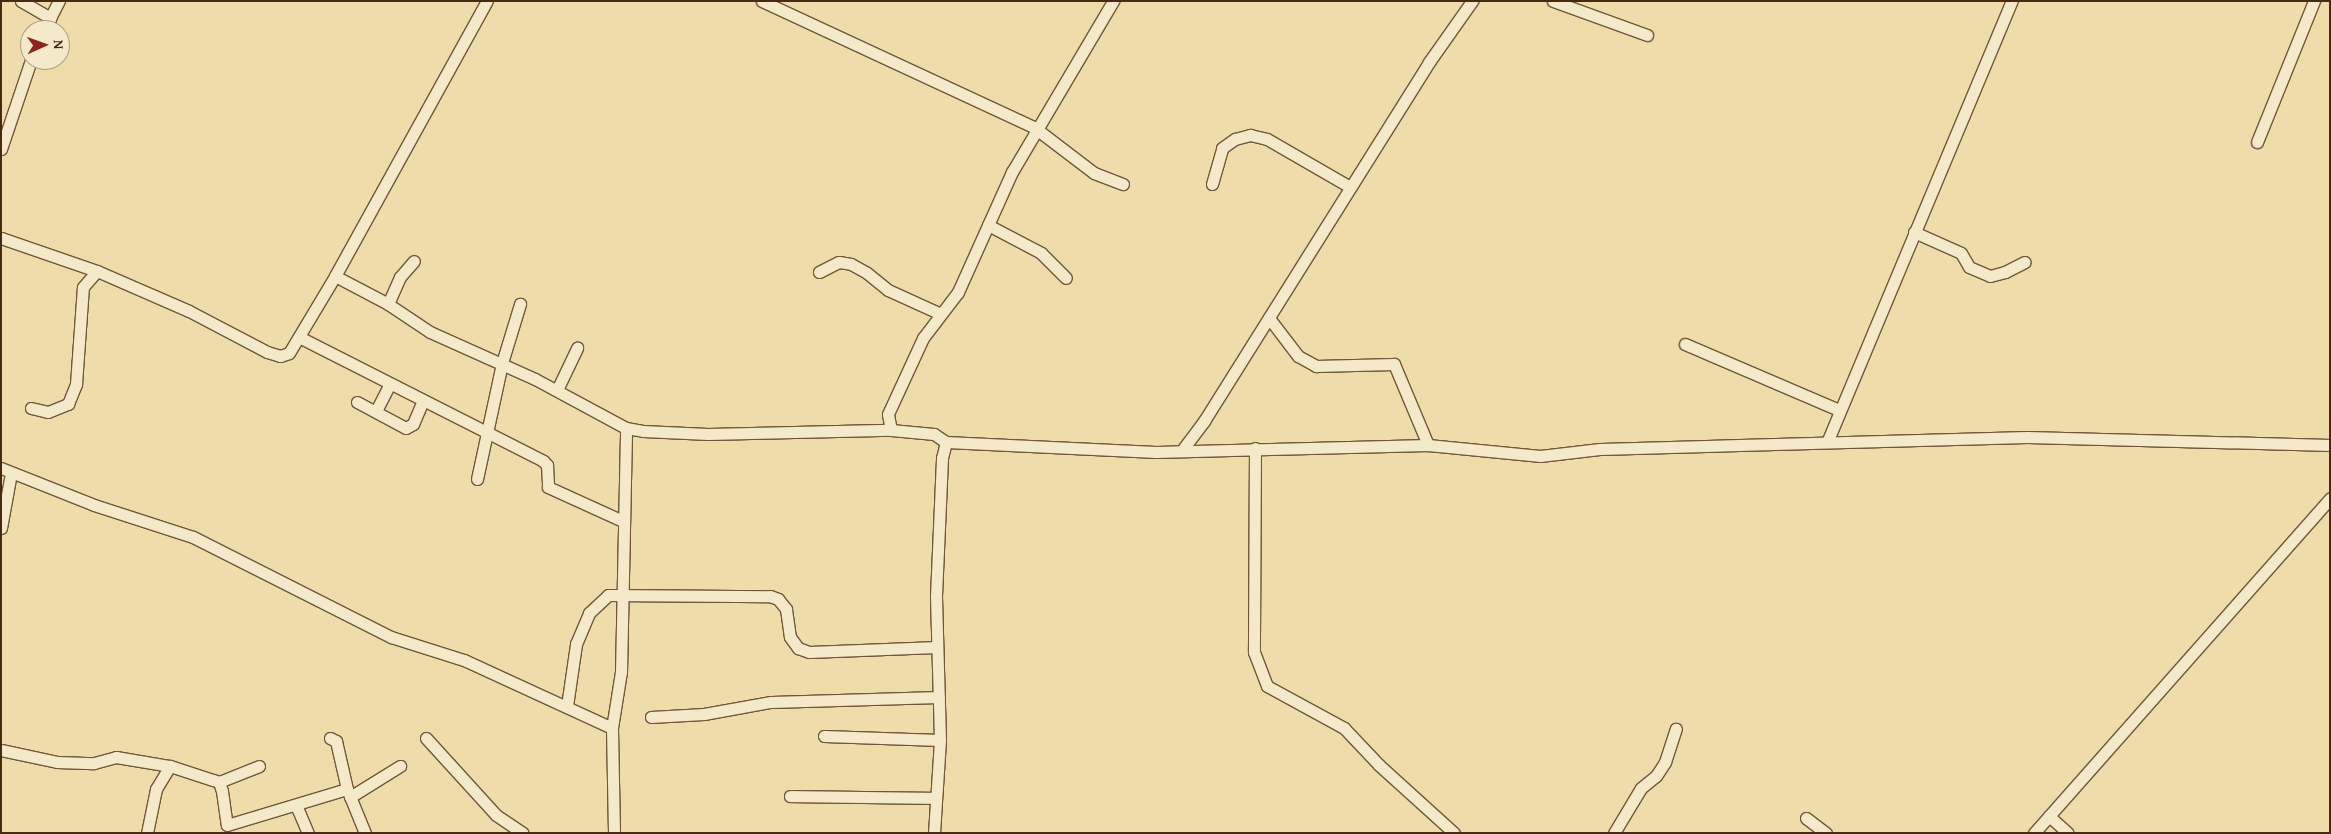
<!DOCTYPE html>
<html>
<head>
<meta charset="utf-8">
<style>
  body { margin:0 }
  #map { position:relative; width:2331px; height:834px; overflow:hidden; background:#eeddab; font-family:"Gentium Book Plus",serif }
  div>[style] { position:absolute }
  .roads { filter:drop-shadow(1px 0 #725739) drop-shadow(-1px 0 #725739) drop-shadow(0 1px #725739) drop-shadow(0 -1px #725739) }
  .minor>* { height:11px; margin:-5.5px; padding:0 5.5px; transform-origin:5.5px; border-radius:5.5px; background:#f4e9c8 }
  span { translate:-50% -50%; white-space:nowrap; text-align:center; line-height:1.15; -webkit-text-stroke:4.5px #f4e9c8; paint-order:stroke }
  .frame { position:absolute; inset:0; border:2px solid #482a13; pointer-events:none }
  .north { position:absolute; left:20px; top:20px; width:50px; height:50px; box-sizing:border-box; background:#f4e9c8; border:1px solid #af9d80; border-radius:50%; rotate:88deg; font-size:14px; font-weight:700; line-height:20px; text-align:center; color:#482a13 }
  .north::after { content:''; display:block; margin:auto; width:18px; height:22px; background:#8f2418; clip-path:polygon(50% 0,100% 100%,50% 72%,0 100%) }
</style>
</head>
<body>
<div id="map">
  <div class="roads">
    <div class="minor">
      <i style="left:21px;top:1px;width:34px;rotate:30deg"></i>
      <i style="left:762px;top:1px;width:301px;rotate:24.9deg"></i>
      <i style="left:1035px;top:128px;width:74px;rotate:37.3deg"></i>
      <i style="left:1094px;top:173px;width:31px;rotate:21deg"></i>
      <i style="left:1553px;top:1px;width:100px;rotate:19.9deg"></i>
      <i style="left:44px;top:30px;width:33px;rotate:-63deg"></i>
      <i style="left:2257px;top:142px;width:152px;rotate:-68deg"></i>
      <i style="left:1px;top:149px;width:94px;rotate:-71.4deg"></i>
      <i style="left:1212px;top:184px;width:37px;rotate:-74deg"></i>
      <i style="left:1222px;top:148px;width:16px;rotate:-35deg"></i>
      <i style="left:1235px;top:139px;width:16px;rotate:-15deg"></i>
      <i style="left:1250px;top:135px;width:17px;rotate:13deg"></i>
      <i style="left:1267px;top:139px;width:96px;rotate:30deg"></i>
      <i style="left:988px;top:225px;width:60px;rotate:27.8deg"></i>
      <i style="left:1041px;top:253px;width:35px;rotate:45deg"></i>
      <i style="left:1914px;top:232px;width:51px;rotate:24.1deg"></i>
      <i style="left:1961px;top:253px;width:16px;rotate:60deg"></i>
      <i style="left:1969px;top:267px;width:23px;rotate:23deg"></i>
      <i style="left:1990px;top:276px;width:16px;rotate:-15deg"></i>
      <i style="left:2005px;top:272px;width:22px;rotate:-27deg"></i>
      <i style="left:1px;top:238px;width:102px;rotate:19deg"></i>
      <i style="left:97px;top:271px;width:100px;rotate:23.5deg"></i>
      <i style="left:189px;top:311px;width:88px;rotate:27.7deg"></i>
      <i style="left:267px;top:352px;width:14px;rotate:17deg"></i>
      <i style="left:280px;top:356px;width:9px;rotate:-18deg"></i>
      <i style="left:289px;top:353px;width:90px;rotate:-59.1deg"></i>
      <i style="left:335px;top:276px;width:314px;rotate:-61.1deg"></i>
      <i style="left:819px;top:272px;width:22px;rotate:-27deg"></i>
      <i style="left:839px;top:262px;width:12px;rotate:9deg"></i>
      <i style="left:851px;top:264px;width:18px;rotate:29deg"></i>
      <i style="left:867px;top:273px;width:27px;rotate:39deg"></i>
      <i style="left:888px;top:290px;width:58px;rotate:24.4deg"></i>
      <i style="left:335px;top:276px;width:60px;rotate:27.8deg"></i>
      <i style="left:388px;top:304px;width:50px;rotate:33.7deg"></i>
      <i style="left:430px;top:332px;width:115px;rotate:24.1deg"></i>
      <i style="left:535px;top:379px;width:103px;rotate:28.3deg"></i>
      <i style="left:626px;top:428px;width:17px;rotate:10deg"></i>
      <i style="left:643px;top:431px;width:65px;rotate:2.6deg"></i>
      <i style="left:708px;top:434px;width:183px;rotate:-1.3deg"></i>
      <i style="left:891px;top:430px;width:43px;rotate:5.3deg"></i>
      <i style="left:934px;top:434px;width:14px;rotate:34deg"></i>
      <i style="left:946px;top:442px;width:210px;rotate:2.7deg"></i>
      <i style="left:1156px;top:452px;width:272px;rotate:-1.5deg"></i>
      <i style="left:1428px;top:445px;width:113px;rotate:5.6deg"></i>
      <i style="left:1540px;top:456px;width:60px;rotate:-6.7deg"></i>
      <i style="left:1600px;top:449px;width:427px;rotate:-1.6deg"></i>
      <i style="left:2027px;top:437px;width:303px;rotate:1.5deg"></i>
      <i style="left:388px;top:304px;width:30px;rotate:-66deg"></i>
      <i style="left:400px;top:277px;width:21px;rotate:-49deg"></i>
      <i style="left:1269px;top:318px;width:48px;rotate:52.7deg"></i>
      <i style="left:1298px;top:356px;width:21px;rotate:29deg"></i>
      <i style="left:1316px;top:366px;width:78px;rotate:-1.5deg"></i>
      <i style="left:1394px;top:364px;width:88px;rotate:67.2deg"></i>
      <i style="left:299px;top:337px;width:274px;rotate:26.9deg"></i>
      <i style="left:543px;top:461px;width:6px;rotate:45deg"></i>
      <i style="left:547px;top:465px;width:22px;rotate:87deg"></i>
      <i style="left:548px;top:487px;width:82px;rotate:24.4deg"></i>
      <i style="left:1685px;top:344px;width:168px;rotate:23.2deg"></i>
      <i style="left:557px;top:390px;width:47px;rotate:-64.5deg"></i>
      <i style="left:357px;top:402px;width:55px;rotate:28deg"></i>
      <i style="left:406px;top:428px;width:8px;rotate:-30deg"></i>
      <i style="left:413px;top:424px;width:25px;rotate:-67deg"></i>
      <i style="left:31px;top:408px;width:17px;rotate:13deg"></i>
      <i style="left:48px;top:412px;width:22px;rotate:-22deg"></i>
      <i style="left:68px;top:404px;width:22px;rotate:-68deg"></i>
      <i style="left:76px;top:384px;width:97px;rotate:-85.9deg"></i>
      <i style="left:83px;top:287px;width:21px;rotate:-49deg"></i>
      <i style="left:376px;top:411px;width:30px;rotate:-63deg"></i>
      <i style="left:891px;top:430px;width:16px;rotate:-101deg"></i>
      <i style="left:888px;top:414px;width:84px;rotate:-65.3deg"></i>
      <i style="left:923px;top:338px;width:58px;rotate:-52.7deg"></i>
      <i style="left:958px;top:292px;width:132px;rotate:-65.8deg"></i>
      <i style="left:1012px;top:172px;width:199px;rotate:-59.4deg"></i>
      <i style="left:1828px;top:440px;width:476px;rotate:-67.3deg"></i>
      <i style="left:1255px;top:448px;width:204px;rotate:90.3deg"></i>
      <i style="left:1254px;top:652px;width:36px;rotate:69deg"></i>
      <i style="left:1267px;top:686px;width:88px;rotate:28.6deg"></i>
      <i style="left:1344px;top:728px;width:51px;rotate:46.6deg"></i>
      <i style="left:1379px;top:765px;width:101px;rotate:42.2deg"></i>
      <i style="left:1183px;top:449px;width:35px;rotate:-53deg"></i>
      <i style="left:1204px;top:421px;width:424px;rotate:-57.9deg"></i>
      <i style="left:1429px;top:62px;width:75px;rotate:-54.8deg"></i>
      <i style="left:1px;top:468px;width:100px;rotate:21.7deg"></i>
      <i style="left:94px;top:505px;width:104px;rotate:17.9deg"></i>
      <i style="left:193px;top:537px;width:222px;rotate:26.8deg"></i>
      <i style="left:391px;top:637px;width:77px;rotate:17.5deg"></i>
      <i style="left:464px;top:660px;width:163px;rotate:24.7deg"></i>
      <i style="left:477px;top:479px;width:119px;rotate:-77.8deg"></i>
      <i style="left:502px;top:363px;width:62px;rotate:-73deg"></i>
      <i style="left:1px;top:528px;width:56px;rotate:-79.7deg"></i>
      <i style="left:567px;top:706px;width:63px;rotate:-81.7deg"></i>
      <i style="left:576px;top:644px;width:34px;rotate:-67deg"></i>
      <i style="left:589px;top:613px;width:26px;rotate:-43deg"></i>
      <i style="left:608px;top:595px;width:162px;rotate:0.4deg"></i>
      <i style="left:770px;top:596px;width:9px;rotate:21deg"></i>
      <i style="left:778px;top:599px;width:13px;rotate:51deg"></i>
      <i style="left:786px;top:609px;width:28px;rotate:82deg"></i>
      <i style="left:790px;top:637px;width:14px;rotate:54deg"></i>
      <i style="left:798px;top:648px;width:12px;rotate:20deg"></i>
      <i style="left:809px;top:652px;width:128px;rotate:-2.2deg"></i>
      <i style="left:651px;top:717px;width:53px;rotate:-3.2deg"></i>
      <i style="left:704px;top:714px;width:68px;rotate:-10.2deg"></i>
      <i style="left:771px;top:702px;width:168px;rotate:-1.7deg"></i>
      <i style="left:824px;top:736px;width:116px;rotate:2deg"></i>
      <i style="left:330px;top:738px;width:7px;rotate:27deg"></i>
      <i style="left:336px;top:741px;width:49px;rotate:77.1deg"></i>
      <i style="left:426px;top:738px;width:104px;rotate:47.7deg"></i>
      <i style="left:496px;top:815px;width:32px;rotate:34deg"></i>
      <i style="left:1px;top:750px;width:57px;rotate:12.1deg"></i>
      <i style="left:57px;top:762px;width:37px;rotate:2deg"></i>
      <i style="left:94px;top:763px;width:23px;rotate:-15deg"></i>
      <i style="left:116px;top:757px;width:55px;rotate:9.5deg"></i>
      <i style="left:170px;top:766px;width:45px;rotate:18deg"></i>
      <i style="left:213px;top:780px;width:6px;rotate:18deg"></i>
      <i style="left:219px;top:782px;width:9px;rotate:72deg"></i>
      <i style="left:222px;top:791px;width:34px;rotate:82deg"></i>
      <i style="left:227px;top:825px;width:125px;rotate:-16.7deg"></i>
      <i style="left:347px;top:789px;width:48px;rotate:67.8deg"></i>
      <i style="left:219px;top:782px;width:43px;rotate:-21.8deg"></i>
      <i style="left:790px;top:796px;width:146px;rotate:0.8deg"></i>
      <i style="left:350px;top:797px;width:59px;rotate:-31.8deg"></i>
      <i style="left:296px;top:805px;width:30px;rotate:67deg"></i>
      <i style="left:2049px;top:816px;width:25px;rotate:42deg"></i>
      <i style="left:1806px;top:818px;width:25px;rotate:37deg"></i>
      <i style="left:147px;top:833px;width:45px;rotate:-78.4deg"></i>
      <i style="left:156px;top:789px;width:27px;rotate:-59deg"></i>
      <i style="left:614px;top:833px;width:105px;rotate:-91.1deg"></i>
      <i style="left:612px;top:728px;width:57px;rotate:-80.9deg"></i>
      <i style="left:621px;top:672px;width:244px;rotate:-88.8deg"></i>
      <i style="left:934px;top:833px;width:93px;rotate:-86.3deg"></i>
      <i style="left:940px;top:740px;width:144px;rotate:-91.6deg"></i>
      <i style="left:936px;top:596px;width:138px;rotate:-87.5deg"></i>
      <i style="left:942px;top:458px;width:16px;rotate:-76deg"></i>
      <i style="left:1614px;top:833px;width:52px;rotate:-59deg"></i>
      <i style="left:1641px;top:788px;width:19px;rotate:-39deg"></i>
      <i style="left:1656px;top:776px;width:17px;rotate:-57deg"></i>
      <i style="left:1665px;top:762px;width:35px;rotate:-72deg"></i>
      <i style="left:2034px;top:833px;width:447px;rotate:-48.5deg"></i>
    </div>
  </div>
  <div class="frame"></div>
  <div class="north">N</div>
</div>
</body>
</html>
